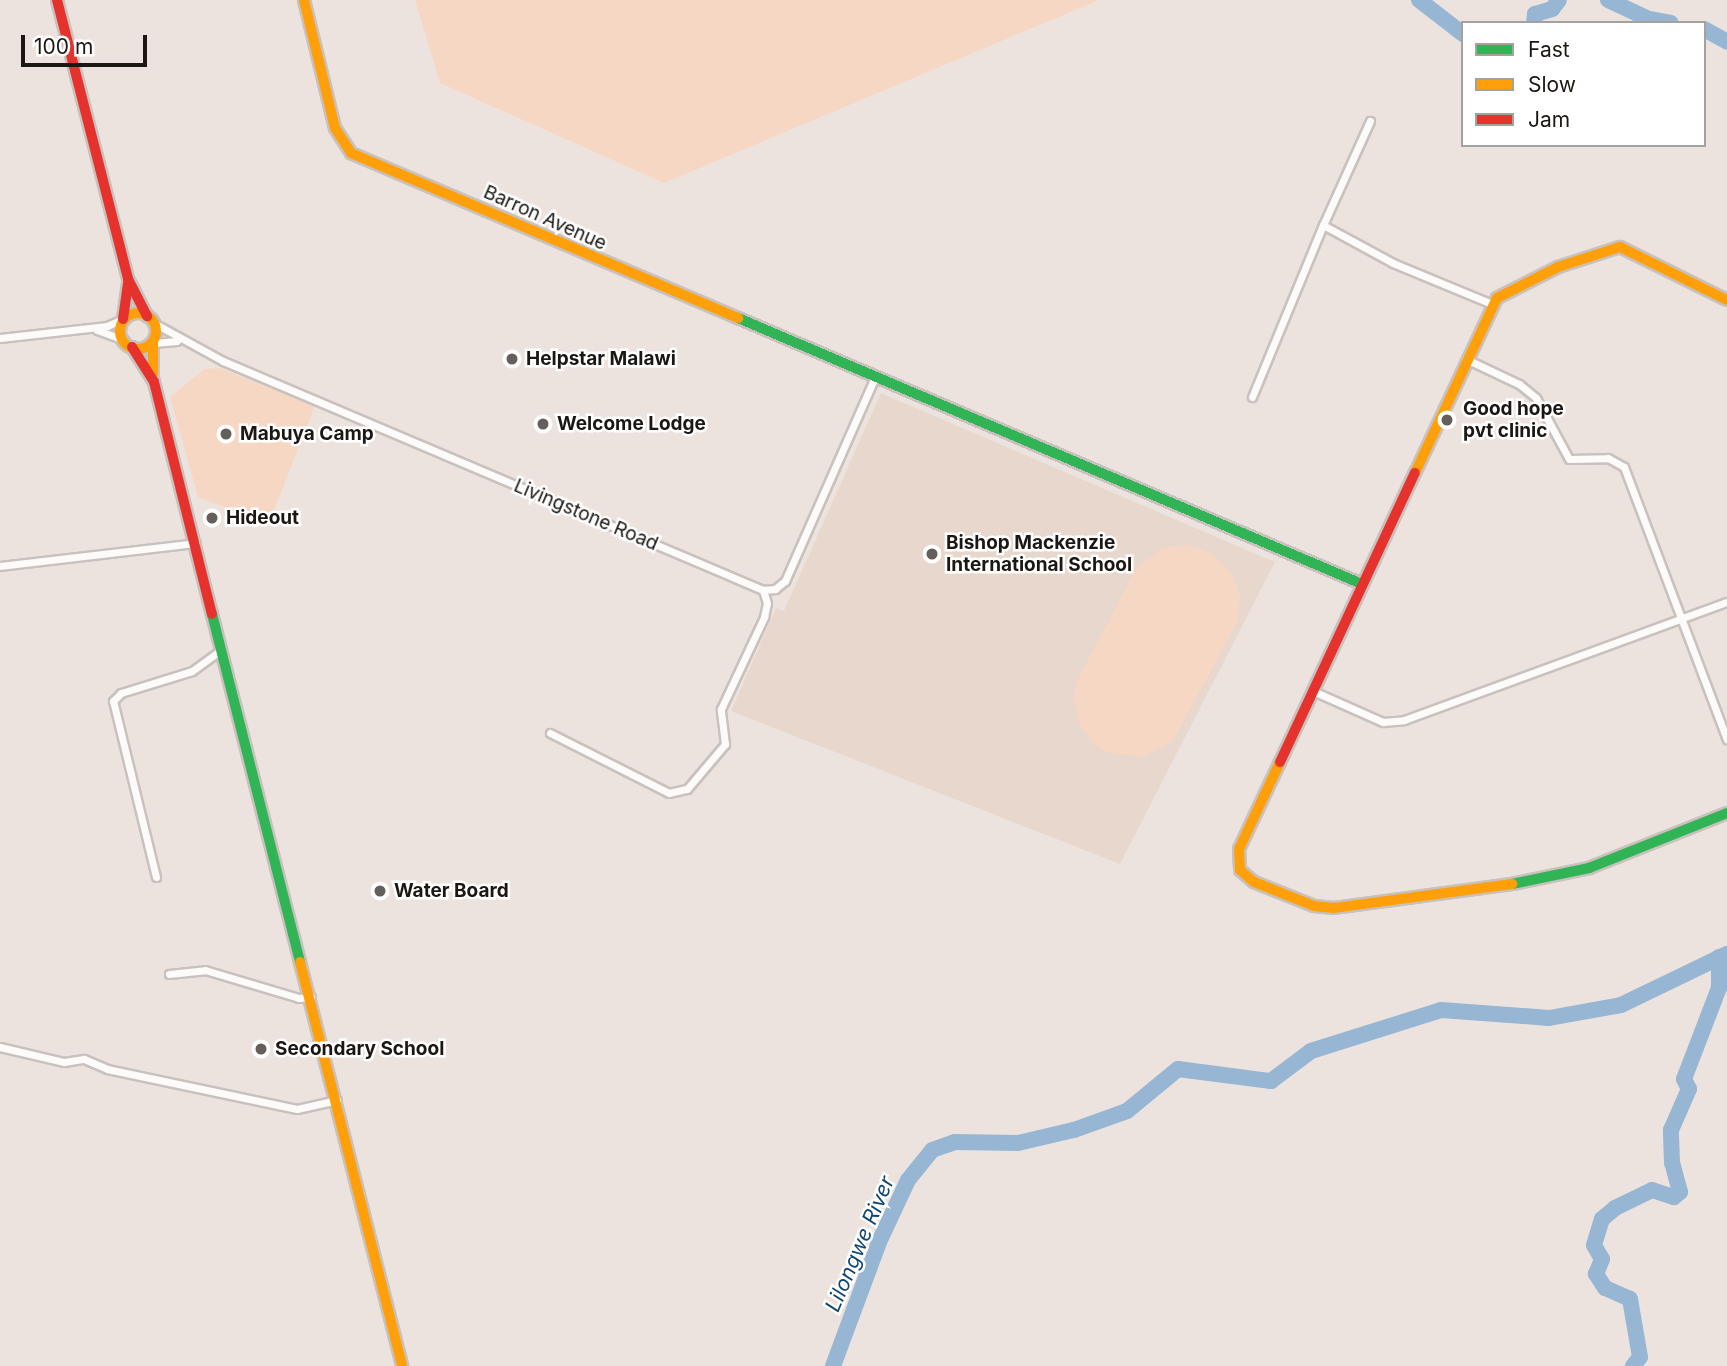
<!DOCTYPE html>
<html>
<head>
<meta charset="utf-8">
<style>
  body { margin:0 }
  #map { position:relative; width:1727px; height:1366px; overflow:hidden; background:#ede3de; font-family:Inter,sans-serif }
  div>[style] { position:absolute }
  .built>* { inset:0; background:#e8d7cd }
  .green>* { inset:0; background:#f6d7c4 }
  .river>* { height:16px; margin:-8px; padding:0 8px; transform-origin:8px; border-radius:8px; background:#96b6d4 }
  .roads { filter:drop-shadow(2px 0 #c8c1bd) drop-shadow(-2px 0 #c8c1bd) drop-shadow(0 2px #c8c1bd) drop-shadow(0 -2px #c8c1bd) }
  .street>* { height:7px; margin:-3.5px; padding:0 3.5px; transform-origin:3.5px; border-radius:3.5px; background:#fcfbfa }
  .fast>* { height:10px; margin:-5px; padding:0 5px; transform-origin:5px; border-radius:5px; background:#30b455 }
  .slow>* { height:10px; margin:-5px; padding:0 5px; transform-origin:5px; border-radius:5px; background:#ff9f0a }
  .slow>.ring { margin:-5px; padding:0; box-sizing:content-box; background:none; border:10px solid #ff9f0a; border-radius:50% }
  .jam>* { height:10px; margin:-5px; padding:0 5px; transform-origin:5px; border-radius:5px; background:#e5322d }
  .dots>* { width:19px; height:19px; translate:-50% -50%; box-sizing:border-box; border:4px solid #fff; border-radius:50% }
  span { translate:-50% -50%; white-space:nowrap; text-align:center; line-height:1.15; -webkit-text-stroke:5px #fff; paint-order:stroke }
  .street-label { font-size:19px; color:#1c1713 }
  .poi-label { font-size:19px; color:#1c1713; font-weight:700 }
  .left { translate:0 -50%; text-align:left }
  .water-label { font-size:21px; color:#104774; font-style:italic }
  .legend { position:absolute; left:1461px; top:21px; width:245px; height:126px; box-sizing:border-box; background:#fff; border:2px solid #a4a2a1; margin:0; padding:9px 12px; list-style:none; font-size:21px; color:#1c1713 }
  .legend li { display:flex; align-items:center; gap:14px; height:35px }
  .legend b { width:35px; border:2px solid #a4a2a1 }
  .scale { position:absolute; left:21px; top:35px; width:126px; height:32px; box-sizing:border-box; border:4px solid #1c1713; border-top:0; padding-left:9px; font-size:21px; line-height:24px; white-space:nowrap; color:#1c1713; -webkit-text-stroke:5px #fff; paint-order:stroke }
</style>
</head>
<body>
<div id="map">
  <div class="built">
    <i style="clip-path:polygon(881px 393px,1275px 562px,1120px 864px,731px 711px,776px 608px,784px 611px)"></i>
  </div>
  <div class="green">
    <i style="clip-path:polygon(415px 0,1099px 0,664px 183px,440px 83px)"></i>
    <i style="clip-path:polygon(220px 368px,315px 406px,273px 513px,262px 522px,198px 497px,170px 397px,204px 369px)"></i>
    <i style="clip-path:polygon(1189px 545px,1213px 554px,1231px 572px,1240px 596px,1237px 622px,1173px 741px,1143px 757px,1109px 753px,1094px 744px,1079px 723px,1074px 698px,1077px 681px,1136px 569px,1163px 548px)"></i>
  </div>
  <div class="river">
    <i style="left:1419px;top:0;width:56px;rotate:37.7deg"></i>
    <i style="left:1608px;top:0;width:45px;rotate:24.9deg"></i>
    <i style="left:1534px;top:23px;width:9px;rotate:-84deg"></i>
    <i style="left:1535px;top:14px;width:18px;rotate:-16deg"></i>
    <i style="left:1552px;top:9px;width:11px;rotate:-52deg"></i>
    <i style="left:1640px;top:23px;width:10px;rotate:-24deg"></i>
    <i style="left:1649px;top:19px;width:22px;rotate:10deg"></i>
    <i style="left:1704px;top:29px;width:26px;rotate:29deg"></i>
    <i style="left:833px;top:1366px;width:132px;rotate:-69.6deg"></i>
    <i style="left:879px;top:1242px;width:68px;rotate:-64.9deg"></i>
    <i style="left:908px;top:1180px;width:38px;rotate:-51deg"></i>
    <i style="left:932px;top:1150px;width:24px;rotate:-19deg"></i>
    <i style="left:955px;top:1142px;width:63px;rotate:0.9deg"></i>
    <i style="left:1018px;top:1143px;width:57px;rotate:-13.1deg"></i>
    <i style="left:1074px;top:1130px;width:56px;rotate:-19.7deg"></i>
    <i style="left:1127px;top:1111px;width:66px;rotate:-39.5deg"></i>
    <i style="left:1178px;top:1069px;width:94px;rotate:7.4deg"></i>
    <i style="left:1271px;top:1081px;width:50px;rotate:-36.9deg"></i>
    <i style="left:1311px;top:1051px;width:136px;rotate:-17.5deg"></i>
    <i style="left:1441px;top:1010px;width:108px;rotate:4.2deg"></i>
    <i style="left:1549px;top:1018px;width:73px;rotate:-10.2deg"></i>
    <i style="left:1621px;top:1005px;width:118px;rotate:-25.7deg"></i>
    <i style="left:1633px;top:1366px;width:11px;rotate:-52deg"></i>
    <i style="left:1640px;top:1357px;width:59px;rotate:-99.8deg"></i>
    <i style="left:1630px;top:1299px;width:27px;rotate:-156deg"></i>
    <i style="left:1605px;top:1288px;width:17px;rotate:-123deg"></i>
    <i style="left:1596px;top:1274px;width:16px;rotate:-68deg"></i>
    <i style="left:1602px;top:1259px;width:16px;rotate:-120deg"></i>
    <i style="left:1594px;top:1245px;width:27px;rotate:-73deg"></i>
    <i style="left:1602px;top:1219px;width:17px;rotate:-40deg"></i>
    <i style="left:1615px;top:1208px;width:41px;rotate:-25.9deg"></i>
    <i style="left:1652px;top:1190px;width:23px;rotate:18deg"></i>
    <i style="left:1674px;top:1197px;width:8px;rotate:-40deg"></i>
    <i style="left:1680px;top:1192px;width:30px;rotate:-105deg"></i>
    <i style="left:1672px;top:1163px;width:33px;rotate:-92deg"></i>
    <i style="left:1671px;top:1130px;width:45px;rotate:-66.3deg"></i>
    <i style="left:1689px;top:1089px;width:11px;rotate:-117deg"></i>
    <i style="left:1684px;top:1079px;width:97px;rotate:-69deg"></i>
    <i style="left:1719px;top:988px;width:31px;rotate:-90deg"></i>
  </div>
  <div class="roads">
    <div class="street">
      <i style="left:1370px;top:121px;width:114px;rotate:114.3deg"></i>
      <i style="left:1323px;top:225px;width:80px;rotate:28.5deg"></i>
      <i style="left:1393px;top:263px;width:107px;rotate:22.5deg"></i>
      <i style="left:152px;top:322px;width:81px;rotate:28.8deg"></i>
      <i style="left:223px;top:361px;width:587px;rotate:22.98deg"></i>
      <i style="left:763px;top:590px;width:12px;rotate:-5deg"></i>
      <i style="left:775px;top:589px;width:13px;rotate:-39deg"></i>
      <i style="left:785px;top:581px;width:223px;rotate:-66.2deg"></i>
      <i style="left:97px;top:330px;width:29px;rotate:20deg"></i>
      <i style="left:0;top:338px;width:108px;rotate:-6.4deg"></i>
      <i style="left:107px;top:326px;width:17px;rotate:-24deg"></i>
      <i style="left:153px;top:343px;width:24px;rotate:-5deg"></i>
      <i style="left:1466px;top:359px;width:59px;rotate:25.3deg"></i>
      <i style="left:1519px;top:384px;width:22px;rotate:39deg"></i>
      <i style="left:1536px;top:398px;width:69px;rotate:61.6deg"></i>
      <i style="left:1569px;top:459px;width:39px;rotate:-1deg"></i>
      <i style="left:1608px;top:458px;width:18px;rotate:29deg"></i>
      <i style="left:1624px;top:467px;width:291px;rotate:69.3deg"></i>
      <i style="left:1252px;top:397px;width:186px;rotate:-67.6deg"></i>
      <i style="left:0;top:566px;width:197px;rotate:-6.7deg"></i>
      <i style="left:1313px;top:691px;width:77px;rotate:23.9deg"></i>
      <i style="left:1383px;top:722px;width:21px;rotate:-5deg"></i>
      <i style="left:1404px;top:720px;width:344px;rotate:-20.1deg"></i>
      <i style="left:550px;top:733px;width:133px;rotate:26.8deg"></i>
      <i style="left:669px;top:793px;width:18px;rotate:-13deg"></i>
      <i style="left:687px;top:789px;width:59px;rotate:-49.8deg"></i>
      <i style="left:725px;top:744px;width:35px;rotate:-97deg"></i>
      <i style="left:721px;top:709px;width:102px;rotate:-64.9deg"></i>
      <i style="left:764px;top:617px;width:14px;rotate:-78deg"></i>
      <i style="left:767px;top:603px;width:14px;rotate:-107deg"></i>
      <i style="left:156px;top:877px;width:181px;rotate:-103.7deg"></i>
      <i style="left:113px;top:701px;width:11px;rotate:-45deg"></i>
      <i style="left:121px;top:693px;width:74px;rotate:-17.2deg"></i>
      <i style="left:192px;top:671px;width:37px;rotate:-36deg"></i>
      <i style="left:169px;top:974px;width:36px;rotate:-6deg"></i>
      <i style="left:205px;top:970px;width:98px;rotate:16.6deg"></i>
      <i style="left:299px;top:998px;width:12px;rotate:-5deg"></i>
      <i style="left:0;top:1047px;width:66px;rotate:13.2deg"></i>
      <i style="left:64px;top:1062px;width:20px;rotate:-9deg"></i>
      <i style="left:84px;top:1059px;width:25px;rotate:23deg"></i>
      <i style="left:107px;top:1069px;width:194px;rotate:11.9deg"></i>
      <i style="left:297px;top:1109px;width:41px;rotate:-12.7deg"></i>
    </div>
    <div class="fast">
      <i style="left:738px;top:318px;width:678px;rotate:23.09deg"></i>
      <i style="left:212px;top:614px;width:359px;rotate:75.8deg"></i>
      <i style="left:1512px;top:884px;width:79px;rotate:-11.7deg"></i>
      <i style="left:1589px;top:868px;width:149px;rotate:-21.7deg"></i>
    </div>
    <div class="slow">
      <i style="left:304px;top:0;width:132px;rotate:76.4deg"></i>
      <i style="left:335px;top:128px;width:30px;rotate:57deg"></i>
      <i style="left:351px;top:153px;width:421px;rotate:23.1deg"></i>
      <i class="ring" style="left:120px;top:313px;width:26px;height:26px"></i>
      <i style="left:153px;top:343px;width:31px;rotate:90deg"></i>
      <i style="left:1415px;top:473px;width:193px;rotate:-64.9deg"></i>
      <i style="left:1497px;top:298px;width:68px;rotate:-26.9deg"></i>
      <i style="left:1558px;top:267px;width:65px;rotate:-17.9deg"></i>
      <i style="left:1620px;top:247px;width:119px;rotate:26.4deg"></i>
      <i style="left:1280px;top:762px;width:96px;rotate:115.2deg"></i>
      <i style="left:1239px;top:849px;width:21px;rotate:87deg"></i>
      <i style="left:1240px;top:870px;width:18px;rotate:41deg"></i>
      <i style="left:1254px;top:882px;width:65px;rotate:21.8deg"></i>
      <i style="left:1314px;top:906px;width:20px;rotate:6deg"></i>
      <i style="left:1334px;top:908px;width:180px;rotate:-7.7deg"></i>
      <i style="left:300px;top:962px;width:417px;rotate:75.8deg"></i>
    </div>
    <div class="jam">
      <i style="left:57px;top:0;width:288px;rotate:75.7deg"></i>
      <i style="left:128px;top:279px;width:42px;rotate:62.8deg"></i>
      <i style="left:123px;top:319px;width:36px;rotate:-82deg"></i>
      <i style="left:132px;top:347px;width:41px;rotate:57.8deg"></i>
      <i style="left:154px;top:382px;width:239px;rotate:76deg"></i>
      <i style="left:1280px;top:762px;width:319px;rotate:-65deg"></i>
    </div>
  </div>
  <div class="dots">
    <i style="left:512px;top:359px;background:#655e5a"></i>
    <i style="left:1447px;top:420px;background:#655e5a"></i>
    <i style="left:543px;top:424px;background:#655e5a"></i>
    <i style="left:226px;top:434px;background:#655e5a"></i>
    <i style="left:212px;top:518px;background:#655e5a"></i>
    <i style="left:932px;top:554px;background:#655e5a"></i>
    <i style="left:380px;top:891px;background:#655e5a"></i>
    <i style="left:261px;top:1049px;background:#655e5a"></i>
  </div>
  <div class="street-label">
    <span style="left:545px;top:218px;rotate:24deg">Barron Avenue</span>
    <span style="left:586px;top:515px;rotate:23deg">Livingstone Road</span>
  </div>
  <div class="poi-label">
    <span class="left" style="left:526px;top:359px">Helpstar Malawi</span>
    <span class="left" style="left:1463px;top:420px">Good hope<br>pvt clinic</span>
    <span class="left" style="left:557px;top:424px">Welcome Lodge</span>
    <span class="left" style="left:240px;top:434px">Mabuya Camp</span>
    <span class="left" style="left:226px;top:518px">Hideout</span>
    <span class="left" style="left:946px;top:554px">Bishop Mackenzie<br>International School</span>
    <span class="left" style="left:394px;top:891px">Water Board</span>
    <span class="left" style="left:275px;top:1049px">Secondary School</span>
  </div>
  <div class="water-label">
    <span style="left:860px;top:1244px;rotate:-67deg">Lilongwe River</span>
  </div>
  <ul class="legend">
  <li><b style="height:9px;background:#30b455"></b>Fast</li>
  <li><b style="height:9px;background:#ff9f0a"></b>Slow</li>
  <li><b style="height:9px;background:#e5322d"></b>Jam</li>
  </ul>
  <div class="scale">100 m</div>
</div>
</body>
</html>
